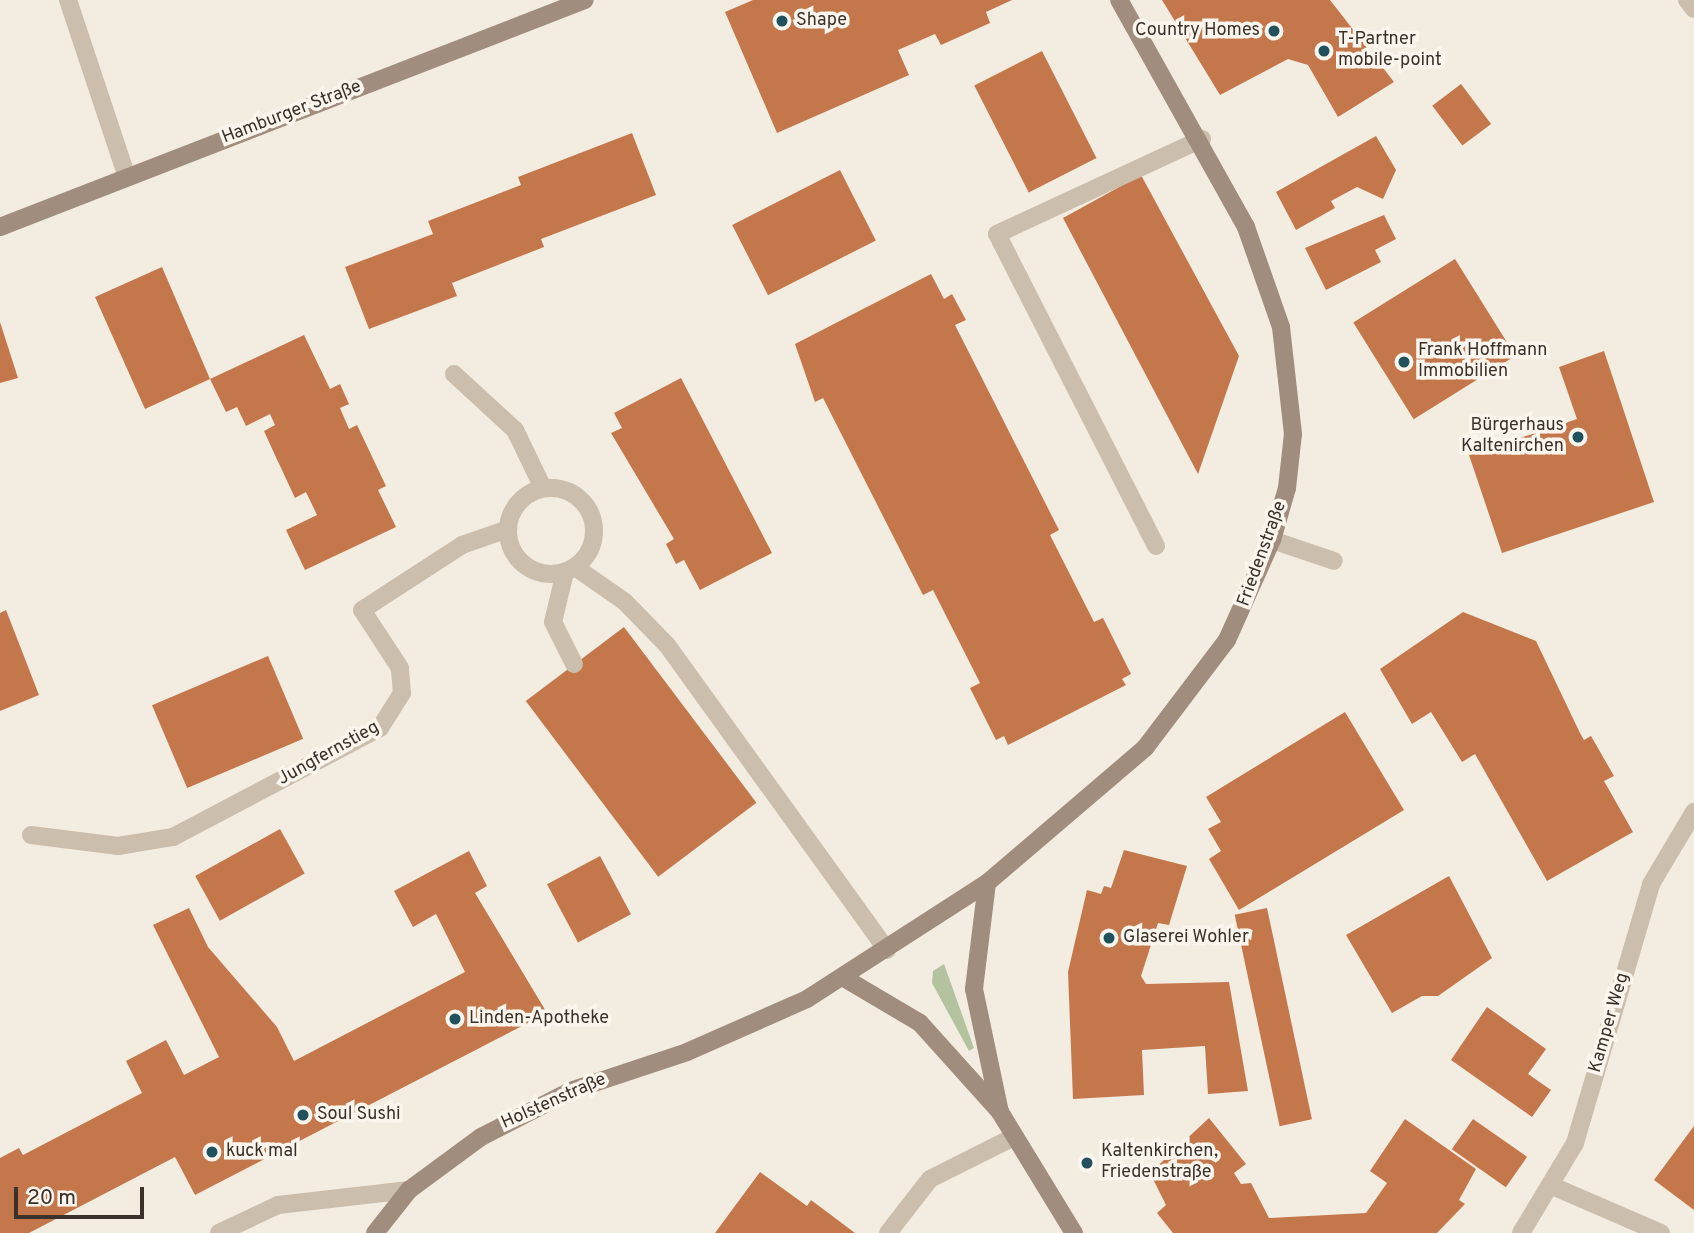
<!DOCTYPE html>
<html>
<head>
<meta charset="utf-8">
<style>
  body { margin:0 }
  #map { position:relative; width:1694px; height:1233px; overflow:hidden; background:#f3ece0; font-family:Overpass,sans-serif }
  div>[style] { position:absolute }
  .green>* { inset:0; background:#b3c3a0 }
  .building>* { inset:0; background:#c5774c; transform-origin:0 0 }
  .service>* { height:18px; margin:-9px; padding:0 9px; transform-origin:9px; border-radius:9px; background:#ccbeac }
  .minor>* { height:18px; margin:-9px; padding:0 9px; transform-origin:9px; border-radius:9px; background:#ccbeac }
  .minor>.ring { margin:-9px; padding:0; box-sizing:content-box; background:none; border:18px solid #ccbeac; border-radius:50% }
  .secondary>* { height:18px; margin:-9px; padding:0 9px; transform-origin:9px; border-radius:9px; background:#a08d7d }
  .dots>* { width:19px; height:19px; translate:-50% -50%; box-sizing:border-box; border:4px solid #faf6ed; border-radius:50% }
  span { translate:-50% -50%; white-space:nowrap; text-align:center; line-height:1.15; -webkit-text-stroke:7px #faf6ed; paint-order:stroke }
  .poi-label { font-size:18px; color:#3a312b }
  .left { translate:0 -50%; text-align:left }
  .right { translate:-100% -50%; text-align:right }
  .street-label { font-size:18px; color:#3a312b }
  .scale { position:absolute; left:14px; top:1187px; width:130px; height:32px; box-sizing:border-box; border:4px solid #3a312b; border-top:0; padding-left:9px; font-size:21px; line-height:24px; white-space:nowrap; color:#3a312b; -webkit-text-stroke:5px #faf6ed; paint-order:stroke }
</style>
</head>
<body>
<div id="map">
  <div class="green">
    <i style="clip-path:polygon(944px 964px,974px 1048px,969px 1051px,932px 983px,933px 971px)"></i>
  </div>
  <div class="building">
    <i style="clip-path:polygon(753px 0,1012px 0,986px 12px,990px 23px,941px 45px,935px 34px,898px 50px,909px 75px,777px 133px,725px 12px)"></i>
    <i style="clip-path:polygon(1162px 0,1330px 0,1394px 82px,1338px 117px,1308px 65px,1288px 59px,1220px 95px)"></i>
    <i style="left:1042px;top:51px;width:120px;height:76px;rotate:63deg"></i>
    <i style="left:1461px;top:84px;width:50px;height:36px;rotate:53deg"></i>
    <i style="clip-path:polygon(632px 133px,656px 195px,541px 239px,544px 247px,452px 283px,457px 296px,369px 329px,345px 267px,433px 234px,428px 221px,521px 185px,518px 177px)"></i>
    <i style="clip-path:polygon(1376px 136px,1396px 170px,1383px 199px,1357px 187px,1331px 201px,1335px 208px,1296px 230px,1276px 192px)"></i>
    <i style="left:840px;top:170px;width:79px;height:121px;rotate:63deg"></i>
    <i style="clip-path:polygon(1141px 175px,1239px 356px,1198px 474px,1063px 218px)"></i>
    <i style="clip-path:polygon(1384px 215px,1396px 239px,1375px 250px,1381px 262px,1326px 290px,1305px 248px)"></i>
    <i style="left:1455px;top:259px;width:114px;height:120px;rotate:58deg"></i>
    <i style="clip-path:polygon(162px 267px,210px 379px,304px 335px,330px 389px,340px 384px,349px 404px,340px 408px,349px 429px,357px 425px,386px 486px,378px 490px,396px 527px,305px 570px,286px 530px,317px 515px,306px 492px,295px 498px,274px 453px,264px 431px,275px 425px,270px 414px,246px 426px,237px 407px,226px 412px,210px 379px,145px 409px,95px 297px)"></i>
    <i style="clip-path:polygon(931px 274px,944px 299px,952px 294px,966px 320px,955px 325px,1059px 530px,1050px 535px,1094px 622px,1103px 618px,1131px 674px,1122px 679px,1126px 685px,1008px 745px,1004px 736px,996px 740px,970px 688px,980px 683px,933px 590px,923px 595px,823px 398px,815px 402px,795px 344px)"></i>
    <i style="clip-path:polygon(0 322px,18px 378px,0 383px)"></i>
    <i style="clip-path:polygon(1604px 351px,1654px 502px,1502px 553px,1469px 455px,1577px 419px,1559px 367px)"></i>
    <i style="clip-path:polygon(681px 378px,772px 553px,700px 590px,684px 560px,676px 564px,666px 544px,674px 539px,611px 433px,622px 428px,614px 413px)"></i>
    <i style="clip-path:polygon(6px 610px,39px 695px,0 711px,0 613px)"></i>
    <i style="clip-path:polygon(1463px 612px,1536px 641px,1580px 733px,1584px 740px,1591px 736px,1614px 776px,1604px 781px,1633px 832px,1547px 881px,1475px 754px,1462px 762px,1431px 712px,1412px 724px,1380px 669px)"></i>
    <i style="left:624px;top:627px;width:220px;height:123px;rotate:53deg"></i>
    <i style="left:268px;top:656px;width:90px;height:126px;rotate:67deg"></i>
    <i style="clip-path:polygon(1345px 712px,1404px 810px,1239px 910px,1209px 859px,1221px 851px,1208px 829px,1221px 822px,1206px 797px)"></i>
    <i style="left:280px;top:829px;width:51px;height:97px;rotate:61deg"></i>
    <i style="clip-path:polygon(1124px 850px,1187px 866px,1169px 925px,1158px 923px,1141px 976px,1146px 984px,1229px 982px,1248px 1091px,1208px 1094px,1205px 1046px,1142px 1050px,1144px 1095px,1073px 1099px,1068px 972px,1087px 890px,1101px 894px,1104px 886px,1111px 888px)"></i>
    <i style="clip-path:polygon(469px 851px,487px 886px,475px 893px,547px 1013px,195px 1195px,175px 1157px,29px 1233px,0 1233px,0 1158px,19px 1148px,23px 1155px,142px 1093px,126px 1061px,166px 1040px,184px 1075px,219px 1057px,153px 925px,189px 908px,208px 947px,277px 1027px,294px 1061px,465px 972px,436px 914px,413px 927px,394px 891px)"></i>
    <i style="left:600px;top:856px;width:66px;height:60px;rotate:62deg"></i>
    <i style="clip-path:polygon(1449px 876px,1492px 958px,1438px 996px,1422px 996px,1392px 1013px,1346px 935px)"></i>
    <i style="left:1267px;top:908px;width:216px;height:33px;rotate:78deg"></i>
    <i style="clip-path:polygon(1487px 1007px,1546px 1049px,1528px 1074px,1551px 1090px,1532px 1117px,1451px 1060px)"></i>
    <i style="clip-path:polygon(1209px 1118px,1246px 1164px,1234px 1173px,1241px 1184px,1251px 1183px,1269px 1218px,1366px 1213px,1387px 1183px,1370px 1171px,1405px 1119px,1476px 1169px,1459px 1200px,1465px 1204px,1437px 1233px,1173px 1233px,1157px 1213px,1166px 1205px,1150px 1173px)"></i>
    <i style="left:1473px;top:1119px;width:66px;height:37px;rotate:35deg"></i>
    <i style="clip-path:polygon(1694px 1126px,1694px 1210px,1654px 1180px)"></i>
    <i style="clip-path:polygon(760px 1172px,807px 1206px,811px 1200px,855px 1233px,715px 1233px)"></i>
  </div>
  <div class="service">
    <i style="left:68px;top:0;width:187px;rotate:71.6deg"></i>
    <i style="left:1272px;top:540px;width:65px;rotate:18.7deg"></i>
    <i style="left:1156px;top:546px;width:350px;rotate:-117deg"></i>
    <i style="left:997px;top:234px;width:226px;rotate:-24.9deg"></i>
    <i style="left:565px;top:572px;width:51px;rotate:103.5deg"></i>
    <i style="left:553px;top:622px;width:47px;rotate:63.4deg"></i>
    <i style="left:1550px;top:1185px;width:121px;rotate:23.4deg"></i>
    <i style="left:888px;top:1233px;width:68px;rotate:-52.1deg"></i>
    <i style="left:930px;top:1179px;width:94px;rotate:-26.6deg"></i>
  </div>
  <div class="minor">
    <i style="left:1687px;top:0;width:11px;rotate:52deg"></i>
    <i style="left:454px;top:374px;width:83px;rotate:42.6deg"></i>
    <i style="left:515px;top:430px;width:64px;rotate:64.2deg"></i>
    <i class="ring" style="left:508px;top:488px;width:68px;height:68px"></i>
    <i style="left:575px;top:567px;width:61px;rotate:35deg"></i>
    <i style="left:625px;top:602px;width:60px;rotate:45.7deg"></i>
    <i style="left:667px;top:645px;width:376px;rotate:54.2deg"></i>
    <i style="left:31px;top:835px;width:88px;rotate:7.2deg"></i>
    <i style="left:118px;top:846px;width:56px;rotate:-9.3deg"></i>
    <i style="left:173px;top:837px;width:234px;rotate:-27.8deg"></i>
    <i style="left:380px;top:728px;width:41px;rotate:-57.8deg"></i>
    <i style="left:402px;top:693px;width:25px;rotate:-95deg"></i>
    <i style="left:400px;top:668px;width:69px;rotate:-123.2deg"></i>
    <i style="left:362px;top:610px;width:119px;rotate:-33deg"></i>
    <i style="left:462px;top:545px;width:49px;rotate:-19.2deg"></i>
    <i style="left:219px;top:1233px;width:65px;rotate:-25.4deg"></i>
    <i style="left:278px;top:1205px;width:132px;rotate:-6.5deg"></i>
    <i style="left:1521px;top:1233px;width:105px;rotate:-59deg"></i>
    <i style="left:1575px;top:1143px;width:270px;rotate:-73.6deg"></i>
    <i style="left:1651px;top:884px;width:84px;rotate:-59.2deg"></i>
  </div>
  <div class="secondary">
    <i style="left:0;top:227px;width:627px;rotate:-21.21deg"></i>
    <i style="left:987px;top:883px;width:107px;rotate:97deg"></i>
    <i style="left:974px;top:989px;width:126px;rotate:78.1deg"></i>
    <i style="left:844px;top:978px;width:88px;rotate:30.6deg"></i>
    <i style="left:920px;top:1023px;width:120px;rotate:48deg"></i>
    <i style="left:1000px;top:1112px;width:142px;rotate:58.6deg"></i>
    <i style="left:375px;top:1233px;width:55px;rotate:-51.7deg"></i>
    <i style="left:409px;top:1190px;width:89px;rotate:-36.4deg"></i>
    <i style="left:481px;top:1137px;width:100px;rotate:-27.3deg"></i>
    <i style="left:570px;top:1091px;width:123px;rotate:-18.4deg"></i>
    <i style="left:687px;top:1052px;width:131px;rotate:-23.8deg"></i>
    <i style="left:807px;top:999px;width:214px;rotate:-32.8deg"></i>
    <i style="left:987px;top:883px;width:208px;rotate:-40.5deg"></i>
    <i style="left:1145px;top:748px;width:136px;rotate:-52.8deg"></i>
    <i style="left:1227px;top:640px;width:110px;rotate:-65.8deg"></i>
    <i style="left:1272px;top:540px;width:54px;rotate:-73.9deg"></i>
    <i style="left:1287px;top:488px;width:54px;rotate:-83.7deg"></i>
    <i style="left:1293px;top:434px;width:108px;rotate:-96.4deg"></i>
    <i style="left:1281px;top:327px;width:106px;rotate:-109.3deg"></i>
    <i style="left:1246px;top:227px;width:260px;rotate:-119.2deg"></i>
  </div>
  <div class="dots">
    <i style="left:782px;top:21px;background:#20515c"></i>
    <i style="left:1274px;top:31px;background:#20515c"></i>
    <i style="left:1324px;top:51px;background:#20515c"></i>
    <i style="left:1404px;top:362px;background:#20515c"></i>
    <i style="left:1578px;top:437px;background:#20515c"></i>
    <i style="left:1109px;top:938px;background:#20515c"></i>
    <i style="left:455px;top:1019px;background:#20515c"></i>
    <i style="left:303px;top:1115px;background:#20515c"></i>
    <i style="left:212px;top:1152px;background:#20515c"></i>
    <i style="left:1087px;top:1163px;background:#20515c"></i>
  </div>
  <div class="poi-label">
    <span class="left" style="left:796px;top:21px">Shape</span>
    <span class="right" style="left:1260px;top:31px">Country Homes</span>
    <span class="left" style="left:1338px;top:51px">T-Partner<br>mobile-point</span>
    <span class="left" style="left:1418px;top:362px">Frank Hoffmann<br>Immobilien</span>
    <span class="right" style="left:1564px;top:437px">Bürgerhaus<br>Kaltenirchen</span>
    <span class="left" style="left:1123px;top:938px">Glaserei Wohler</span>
    <span class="left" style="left:469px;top:1019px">Linden-Apotheke</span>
    <span class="left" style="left:317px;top:1115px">Soul Sushi</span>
    <span class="left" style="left:226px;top:1152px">kuck mal</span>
    <span class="left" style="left:1101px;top:1163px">Kaltenkirchen,<br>Friedenstraße</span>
  </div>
  <div class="street-label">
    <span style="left:292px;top:113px;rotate:-21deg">Hamburger Straße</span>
    <span style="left:1263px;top:554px;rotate:-70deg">Friedenstraße</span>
    <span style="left:329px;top:754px;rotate:-29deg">Jungfernstieg</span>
    <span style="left:1610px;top:1023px;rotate:-74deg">Kamper Weg</span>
    <span style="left:554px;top:1102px;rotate:-24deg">Holstenstraße</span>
  </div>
  <div class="scale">20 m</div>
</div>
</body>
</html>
